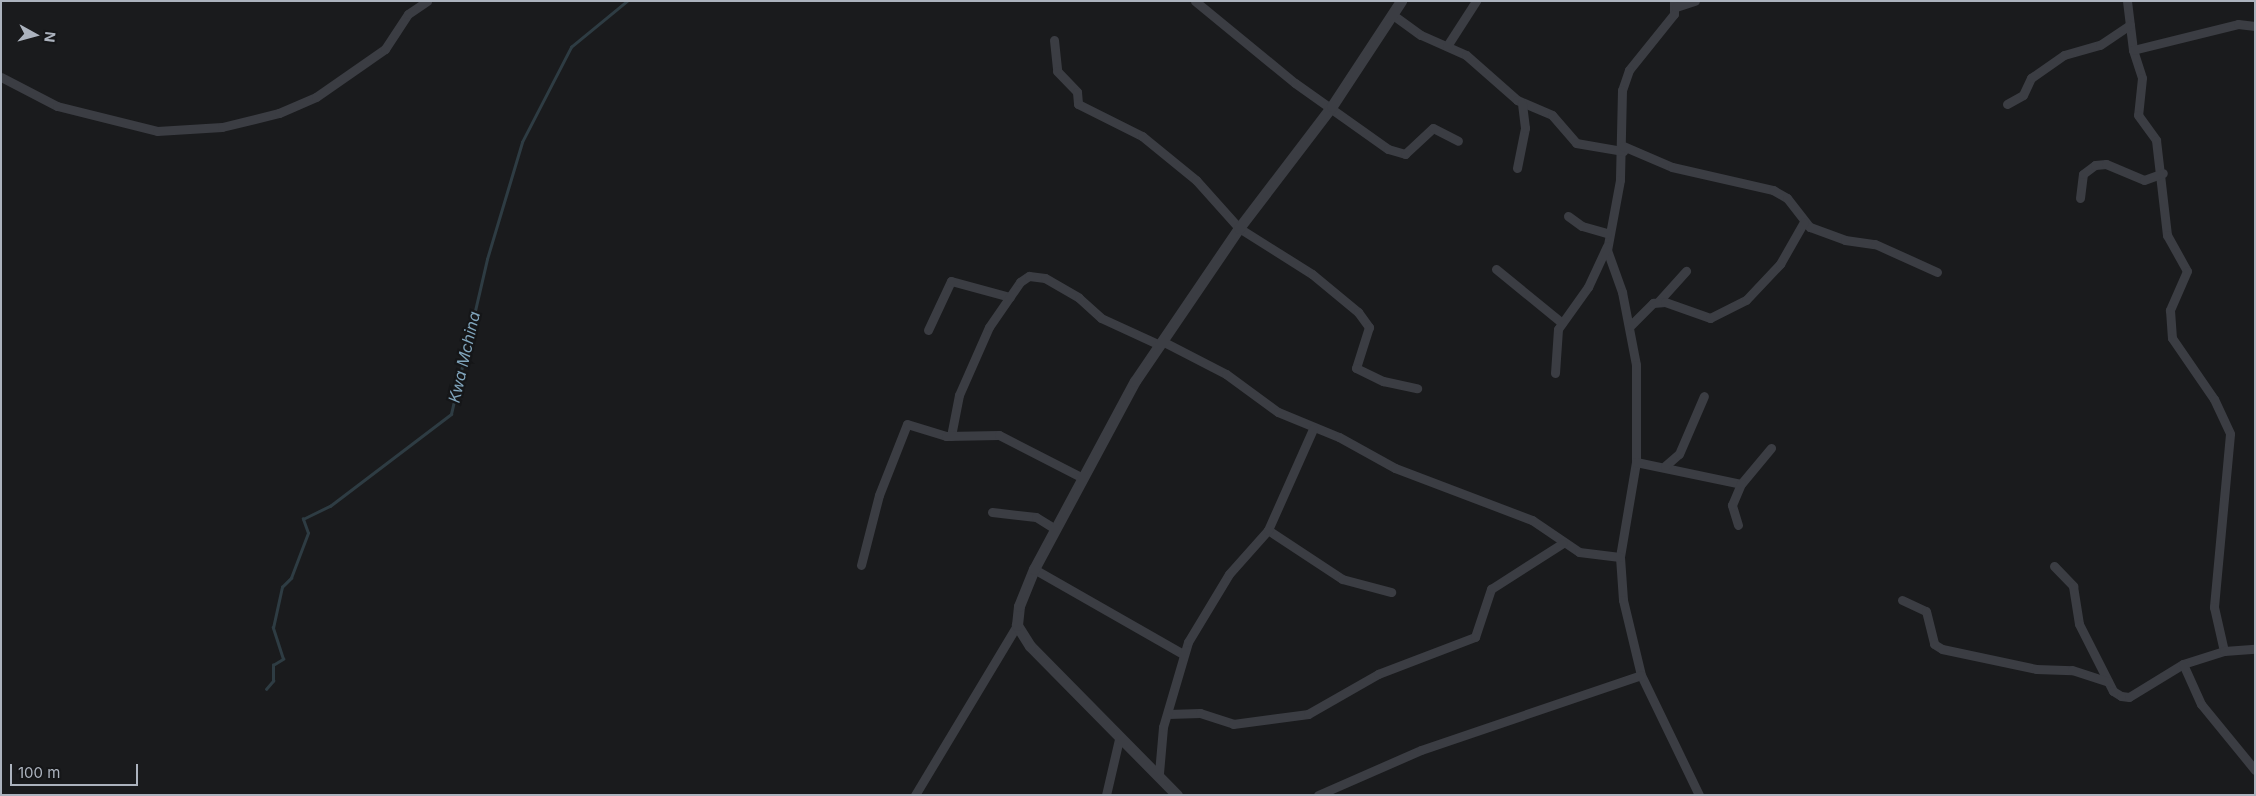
<!DOCTYPE html>
<html>
<head>
<meta charset="utf-8">
<style>
  body { margin:0 }
  #map { position:relative; width:2256px; height:796px; overflow:hidden; background:#1a1b1d; font-family:Inter,sans-serif }
  div>[style] { position:absolute }
  .stream>* { height:2.5px; margin:-1.25px; padding:0 1.25px; transform-origin:1.25px; border-radius:1.25px; background:#2e3c43 }
  .minor>* { height:9px; margin:-4.5px; padding:0 4.5px; transform-origin:4.5px; border-radius:4.5px; background:#3b3d43 }
  .tertiary>* { height:11px; margin:-5.5px; padding:0 5.5px; transform-origin:5.5px; border-radius:5.5px; background:#3b3d43 }
  span { translate:-50% -50%; white-space:nowrap; text-align:center; line-height:1.15; -webkit-text-stroke:4.5px #151618; paint-order:stroke }
  .water-label { font-size:16px; color:#80a5bc; font-style:italic }
  .frame { position:absolute; inset:0; border:2px solid #acb3be; pointer-events:none }
  .north { position:absolute; left:10px; top:10px; width:50px; height:50px; -webkit-text-stroke:4px #151618; paint-order:stroke; rotate:97deg; font-size:14px; font-weight:700; line-height:20px; text-align:center; color:#acb3be }
  .north::after { content:''; display:block; margin:auto; width:18px; height:22px; background:#acb3be; clip-path:polygon(50% 0,100% 100%,50% 72%,0 100%) }
  .scale { position:absolute; left:10px; top:764px; width:128px; height:22px; box-sizing:border-box; border:2px solid #acb3be; border-top:0; padding-left:6px; font-size:15px; line-height:18px; white-space:nowrap; color:#acb3be; -webkit-text-stroke:4px #151618; paint-order:stroke }
</style>
</head>
<body>
<div id="map">
  <div class="stream">
    <i style="left:266px;top:689px;width:11px;rotate:-49deg"></i>
    <i style="left:273px;top:681px;width:16px;rotate:-90deg"></i>
    <i style="left:273px;top:665px;width:12px;rotate:-31deg"></i>
    <i style="left:283px;top:659px;width:33px;rotate:-108deg"></i>
    <i style="left:273px;top:628px;width:42px;rotate:-77.6deg"></i>
    <i style="left:282px;top:587px;width:13px;rotate:-45deg"></i>
    <i style="left:291px;top:578px;width:48px;rotate:-69.3deg"></i>
    <i style="left:308px;top:533px;width:15px;rotate:-110deg"></i>
    <i style="left:303px;top:519px;width:30px;rotate:-26deg"></i>
    <i style="left:330px;top:506px;width:152px;rotate:-37.2deg"></i>
    <i style="left:451px;top:414px;width:159px;rotate:-76.9deg"></i>
    <i style="left:487px;top:259px;width:122px;rotate:-73.3deg"></i>
    <i style="left:522px;top:142px;width:107px;rotate:-62.7deg"></i>
    <i style="left:571px;top:47px;width:72px;rotate:-39.4deg"></i>
  </div>
  <div class="minor">
    <i style="left:1195px;top:1px;width:129px;rotate:39.4deg"></i>
    <i style="left:1295px;top:83px;width:114px;rotate:35.4deg"></i>
    <i style="left:1388px;top:149px;width:18px;rotate:16deg"></i>
    <i style="left:1405px;top:154px;width:38px;rotate:-43deg"></i>
    <i style="left:1433px;top:128px;width:28px;rotate:27deg"></i>
    <i style="left:1674px;top:1px;width:13px;rotate:90deg"></i>
    <i style="left:1674px;top:14px;width:72px;rotate:128.8deg"></i>
    <i style="left:1629px;top:70px;width:21px;rotate:109deg"></i>
    <i style="left:1622px;top:90px;width:90px;rotate:91.3deg"></i>
    <i style="left:1620px;top:180px;width:71px;rotate:100.5deg"></i>
    <i style="left:1607px;top:250px;width:45px;rotate:70.3deg"></i>
    <i style="left:1622px;top:292px;width:74px;rotate:79.1deg"></i>
    <i style="left:1636px;top:365px;width:97px;rotate:90deg"></i>
    <i style="left:1636px;top:462px;width:96px;rotate:99.6deg"></i>
    <i style="left:1620px;top:557px;width:43px;rotate:86deg"></i>
    <i style="left:1623px;top:600px;width:77px;rotate:76.5deg"></i>
    <i style="left:1641px;top:675px;width:133px;rotate:64.2deg"></i>
    <i style="left:2127px;top:1px;width:49px;rotate:83deg"></i>
    <i style="left:2133px;top:50px;width:29px;rotate:72deg"></i>
    <i style="left:2142px;top:78px;width:37px;rotate:96deg"></i>
    <i style="left:2138px;top:115px;width:31px;rotate:54deg"></i>
    <i style="left:2156px;top:140px;width:96px;rotate:83.4deg"></i>
    <i style="left:2167px;top:235px;width:41px;rotate:60.9deg"></i>
    <i style="left:2187px;top:271px;width:43px;rotate:113.6deg"></i>
    <i style="left:2170px;top:310px;width:28px;rotate:86deg"></i>
    <i style="left:2172px;top:338px;width:74px;rotate:55.5deg"></i>
    <i style="left:2214px;top:399px;width:38px;rotate:65deg"></i>
    <i style="left:2230px;top:434px;width:174px;rotate:95.3deg"></i>
    <i style="left:2214px;top:607px;width:45px;rotate:77.2deg"></i>
    <i style="left:1676px;top:7px;width:20px;rotate:-18deg"></i>
    <i style="left:1393px;top:15px;width:34px;rotate:36deg"></i>
    <i style="left:1421px;top:35px;width:49px;rotate:24deg"></i>
    <i style="left:1466px;top:55px;width:68px;rotate:41.4deg"></i>
    <i style="left:1517px;top:100px;width:38px;rotate:23deg"></i>
    <i style="left:1552px;top:115px;width:37px;rotate:49deg"></i>
    <i style="left:1576px;top:143px;width:48px;rotate:9.7deg"></i>
    <i style="left:1054px;top:40px;width:31px;rotate:84deg"></i>
    <i style="left:1057px;top:71px;width:29px;rotate:46deg"></i>
    <i style="left:1077px;top:92px;width:12px;rotate:85deg"></i>
    <i style="left:1078px;top:104px;width:72px;rotate:26.6deg"></i>
    <i style="left:1142px;top:136px;width:70px;rotate:39.2deg"></i>
    <i style="left:1196px;top:180px;width:64px;rotate:48.1deg"></i>
    <i style="left:1239px;top:228px;width:86px;rotate:32.2deg"></i>
    <i style="left:1312px;top:274px;width:60px;rotate:39.6deg"></i>
    <i style="left:1358px;top:312px;width:19px;rotate:54deg"></i>
    <i style="left:1369px;top:327px;width:43px;rotate:107.6deg"></i>
    <i style="left:1356px;top:368px;width:30px;rotate:26deg"></i>
    <i style="left:1383px;top:381px;width:35px;rotate:12deg"></i>
    <i style="left:1447px;top:46px;width:54px;rotate:-57.2deg"></i>
    <i style="left:2133px;top:50px;width:108px;rotate:-13.9deg"></i>
    <i style="left:2238px;top:24px;width:17px;rotate:7deg"></i>
    <i style="left:1px;top:77px;width:63px;rotate:27.4deg"></i>
    <i style="left:57px;top:106px;width:103px;rotate:14deg"></i>
    <i style="left:157px;top:131px;width:65px;rotate:-3.5deg"></i>
    <i style="left:222px;top:127px;width:59px;rotate:-13.8deg"></i>
    <i style="left:279px;top:113px;width:40px;rotate:-23.4deg"></i>
    <i style="left:316px;top:97px;width:84px;rotate:-34.8deg"></i>
    <i style="left:385px;top:49px;width:42px;rotate:-56.7deg"></i>
    <i style="left:408px;top:14px;width:23px;rotate:-34deg"></i>
    <i style="left:2007px;top:104px;width:18px;rotate:-29deg"></i>
    <i style="left:2023px;top:95px;width:19px;rotate:-65deg"></i>
    <i style="left:2031px;top:78px;width:40px;rotate:-34.9deg"></i>
    <i style="left:2064px;top:55px;width:37px;rotate:-16deg"></i>
    <i style="left:2100px;top:45px;width:36px;rotate:-34deg"></i>
    <i style="left:1623px;top:146px;width:53px;rotate:23.2deg"></i>
    <i style="left:1672px;top:167px;width:104px;rotate:12.8deg"></i>
    <i style="left:1773px;top:190px;width:16px;rotate:30deg"></i>
    <i style="left:1787px;top:198px;width:37px;rotate:52deg"></i>
    <i style="left:1810px;top:227px;width:37px;rotate:20deg"></i>
    <i style="left:1845px;top:240px;width:30px;rotate:8deg"></i>
    <i style="left:1875px;top:244px;width:68px;rotate:24.3deg"></i>
    <i style="left:1517px;top:168px;width:41px;rotate:-78.7deg"></i>
    <i style="left:1525px;top:128px;width:25px;rotate:-97deg"></i>
    <i style="left:2080px;top:198px;width:24px;rotate:-83deg"></i>
    <i style="left:2083px;top:174px;width:15px;rotate:-37deg"></i>
    <i style="left:2095px;top:165px;width:11px;rotate:-5deg"></i>
    <i style="left:2106px;top:164px;width:41px;rotate:22.8deg"></i>
    <i style="left:2144px;top:180px;width:20px;rotate:-20deg"></i>
    <i style="left:1568px;top:216px;width:17px;rotate:36deg"></i>
    <i style="left:1582px;top:226px;width:26px;rotate:16deg"></i>
    <i style="left:1496px;top:269px;width:85px;rotate:39.3deg"></i>
    <i style="left:1658px;top:302px;width:42px;rotate:-47.9deg"></i>
    <i style="left:1630px;top:326px;width:33px;rotate:-45deg"></i>
    <i style="left:1653px;top:303px;width:12px;rotate:-5deg"></i>
    <i style="left:1665px;top:302px;width:48px;rotate:19.6deg"></i>
    <i style="left:1710px;top:318px;width:40px;rotate:-26.6deg"></i>
    <i style="left:1746px;top:300px;width:50px;rotate:-46.6deg"></i>
    <i style="left:1780px;top:264px;width:48px;rotate:-60.3deg"></i>
    <i style="left:928px;top:330px;width:54px;rotate:-64.9deg"></i>
    <i style="left:951px;top:281px;width:61px;rotate:15.2deg"></i>
    <i style="left:1162px;top:341px;width:72px;rotate:27.3deg"></i>
    <i style="left:1226px;top:374px;width:64px;rotate:36.2deg"></i>
    <i style="left:1278px;top:412px;width:66px;rotate:22.3deg"></i>
    <i style="left:1339px;top:437px;width:64px;rotate:29deg"></i>
    <i style="left:1395px;top:468px;width:147px;rotate:20.8deg"></i>
    <i style="left:1532px;top:520px;width:57px;rotate:34.2deg"></i>
    <i style="left:1579px;top:552px;width:41px;rotate:7deg"></i>
    <i style="left:1555px;top:373px;width:44px;rotate:-86.1deg"></i>
    <i style="left:1558px;top:329px;width:52px;rotate:-54.5deg"></i>
    <i style="left:1588px;top:287px;width:45px;rotate:-65.1deg"></i>
    <i style="left:951px;top:436px;width:42px;rotate:-79deg"></i>
    <i style="left:959px;top:395px;width:74px;rotate:-66.2deg"></i>
    <i style="left:989px;top:327px;width:55px;rotate:-55.4deg"></i>
    <i style="left:1020px;top:282px;width:11px;rotate:-34deg"></i>
    <i style="left:1029px;top:276px;width:16px;rotate:7deg"></i>
    <i style="left:1045px;top:278px;width:39px;rotate:30deg"></i>
    <i style="left:1079px;top:298px;width:30px;rotate:42deg"></i>
    <i style="left:1101px;top:318px;width:65px;rotate:24.6deg"></i>
    <i style="left:1636px;top:462px;width:107px;rotate:11.8deg"></i>
    <i style="left:1741px;top:484px;width:47px;rotate:-50.2deg"></i>
    <i style="left:1665px;top:466px;width:18px;rotate:-41deg"></i>
    <i style="left:1679px;top:454px;width:63px;rotate:-66.7deg"></i>
    <i style="left:992px;top:512px;width:44px;rotate:6.5deg"></i>
    <i style="left:1036px;top:517px;width:22px;rotate:32deg"></i>
    <i style="left:1738px;top:525px;width:21px;rotate:-107deg"></i>
    <i style="left:1732px;top:505px;width:23px;rotate:-67deg"></i>
    <i style="left:1268px;top:530px;width:89px;rotate:33.5deg"></i>
    <i style="left:1342px;top:579px;width:51px;rotate:14.9deg"></i>
    <i style="left:861px;top:565px;width:72px;rotate:-75.6deg"></i>
    <i style="left:879px;top:495px;width:76px;rotate:-68.5deg"></i>
    <i style="left:907px;top:424px;width:41px;rotate:17.1deg"></i>
    <i style="left:946px;top:436px;width:53px;rotate:-1.1deg"></i>
    <i style="left:999px;top:435px;width:92px;rotate:27.1deg"></i>
    <i style="left:2054px;top:566px;width:28px;rotate:46deg"></i>
    <i style="left:2073px;top:586px;width:38px;rotate:81deg"></i>
    <i style="left:2079px;top:624px;width:75px;rotate:63.1deg"></i>
    <i style="left:2113px;top:691px;width:9px;rotate:32deg"></i>
    <i style="left:2121px;top:696px;width:8px;rotate:7deg"></i>
    <i style="left:2129px;top:697px;width:63px;rotate:-31.4deg"></i>
    <i style="left:2183px;top:664px;width:43px;rotate:-17.6deg"></i>
    <i style="left:2224px;top:651px;width:31px;rotate:-4deg"></i>
    <i style="left:1034px;top:569px;width:172px;rotate:29.7deg"></i>
    <i style="left:1902px;top:600px;width:26px;rotate:25deg"></i>
    <i style="left:1926px;top:611px;width:34px;rotate:76deg"></i>
    <i style="left:1934px;top:644px;width:9px;rotate:32deg"></i>
    <i style="left:1942px;top:649px;width:96px;rotate:12deg"></i>
    <i style="left:2036px;top:669px;width:36px;rotate:2deg"></i>
    <i style="left:2072px;top:670px;width:38px;rotate:18deg"></i>
    <i style="left:2183px;top:664px;width:44px;rotate:65.8deg"></i>
    <i style="left:2201px;top:704px;width:85px;rotate:50.7deg"></i>
    <i style="left:1168px;top:714px;width:32px;rotate:-2deg"></i>
    <i style="left:1200px;top:713px;width:35px;rotate:18deg"></i>
    <i style="left:1233px;top:724px;width:76px;rotate:-7.6deg"></i>
    <i style="left:1308px;top:714px;width:81px;rotate:-29.7deg"></i>
    <i style="left:1378px;top:674px;width:104px;rotate:-20.9deg"></i>
    <i style="left:1475px;top:637px;width:51px;rotate:-71.6deg"></i>
    <i style="left:1491px;top:589px;width:85px;rotate:-32.6deg"></i>
    <i style="left:1159px;top:773px;width:46px;rotate:-85deg"></i>
    <i style="left:1163px;top:727px;width:89px;rotate:-73.6deg"></i>
    <i style="left:1188px;top:642px;width:79px;rotate:-58.9deg"></i>
    <i style="left:1229px;top:574px;width:59px;rotate:-48.4deg"></i>
    <i style="left:1268px;top:530px;width:111px;rotate:-66deg"></i>
    <i style="left:915px;top:795px;width:198px;rotate:-59deg"></i>
    <i style="left:1106px;top:795px;width:57px;rotate:-76.9deg"></i>
    <i style="left:1318px;top:795px;width:112px;rotate:-23.6deg"></i>
    <i style="left:1421px;top:750px;width:232px;rotate:-18.8deg"></i>
  </div>
  <div class="tertiary">
    <i style="left:1177px;top:795px;width:209px;rotate:-134.6deg"></i>
    <i style="left:1030px;top:646px;width:25px;rotate:-122deg"></i>
    <i style="left:1017px;top:625px;width:19px;rotate:-84deg"></i>
    <i style="left:1019px;top:606px;width:40px;rotate:-68deg"></i>
    <i style="left:1034px;top:569px;width:213px;rotate:-61.8deg"></i>
    <i style="left:1135px;top:381px;width:185px;rotate:-55.8deg"></i>
    <i style="left:1239px;top:228px;width:153px;rotate:-52.7deg"></i>
    <i style="left:1332px;top:106px;width:126px;rotate:-56.7deg"></i>
  </div>
  <div class="water-label">
    <span style="left:464px;top:357px;rotate:-77deg">Kwa Mchina</span>
  </div>
  <div class="frame"></div>
  <div class="north">N</div>
  <div class="scale">100 m</div>
</div>
</body>
</html>
